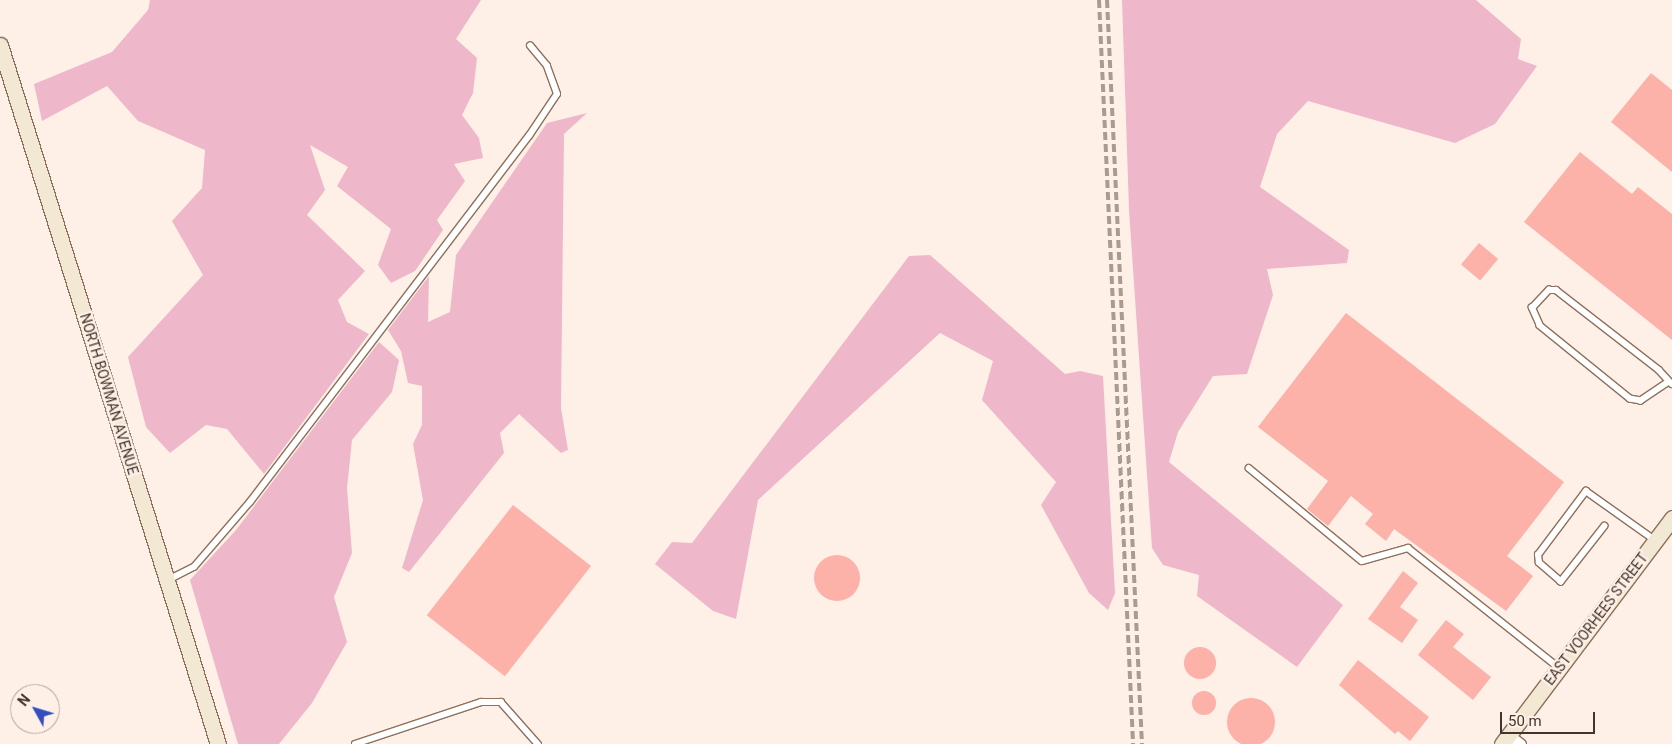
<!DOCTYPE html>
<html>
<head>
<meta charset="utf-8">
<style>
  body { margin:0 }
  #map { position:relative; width:1672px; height:744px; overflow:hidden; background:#fef0e7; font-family:Roboto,sans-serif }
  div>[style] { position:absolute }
  .green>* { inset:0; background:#eeb8ca }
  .building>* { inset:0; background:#fcb1a9; transform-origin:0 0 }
  .round { border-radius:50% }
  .roads { filter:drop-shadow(1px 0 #8e705c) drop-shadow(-1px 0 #8e705c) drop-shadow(0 1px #8e705c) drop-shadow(0 -1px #8e705c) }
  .lane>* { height:5.5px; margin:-2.75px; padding:0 2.75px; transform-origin:2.75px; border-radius:2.75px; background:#fff }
  .street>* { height:11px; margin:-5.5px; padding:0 5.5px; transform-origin:5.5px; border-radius:5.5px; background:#fff }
  .secondary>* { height:15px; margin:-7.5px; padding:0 7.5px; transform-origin:7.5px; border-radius:7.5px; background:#f2e8d4 }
  .rail>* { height:4px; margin-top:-2px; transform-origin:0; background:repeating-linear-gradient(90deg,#a99b92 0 8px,transparent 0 12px) }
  span { translate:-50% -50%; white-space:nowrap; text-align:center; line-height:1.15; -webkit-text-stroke:4.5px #fef0e7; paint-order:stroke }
  .street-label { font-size:14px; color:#42352c }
  .north { position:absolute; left:10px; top:684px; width:50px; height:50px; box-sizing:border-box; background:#fef0e7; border:1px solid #b3a59c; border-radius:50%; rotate:309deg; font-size:14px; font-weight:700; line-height:20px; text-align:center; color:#42352c }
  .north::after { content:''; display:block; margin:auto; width:18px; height:22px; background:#314fbf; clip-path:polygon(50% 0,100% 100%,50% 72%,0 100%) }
  .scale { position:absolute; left:1500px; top:712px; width:95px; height:22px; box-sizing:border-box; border:2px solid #42352c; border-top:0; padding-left:6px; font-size:15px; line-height:18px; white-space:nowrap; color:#42352c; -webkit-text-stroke:4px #fef0e7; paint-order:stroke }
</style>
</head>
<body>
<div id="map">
  <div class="green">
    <i style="clip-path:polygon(150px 0,481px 0,456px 39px,477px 58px,473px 93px,462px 115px,479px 138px,483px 158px,454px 164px,465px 181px,437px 220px,443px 230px,415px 271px,391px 283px,378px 265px,391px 229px,337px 186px,348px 167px,310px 145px,325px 190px,307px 215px,365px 271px,338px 300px,347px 322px,369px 334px,264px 474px,227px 429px,206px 425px,170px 453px,146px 427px,128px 357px,203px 275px,172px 221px,202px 188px,205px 150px,138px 121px,107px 86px,42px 121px,34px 84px,112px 52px,148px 10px)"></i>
    <i style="clip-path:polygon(1122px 0,1476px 0,1521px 39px,1518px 59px,1537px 66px,1495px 124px,1455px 143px,1308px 101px,1277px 134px,1260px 187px,1349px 250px,1347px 263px,1267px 269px,1273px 295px,1247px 374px,1213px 376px,1178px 432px,1169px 462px,1343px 605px,1297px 667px,1197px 596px,1199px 575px,1163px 565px,1152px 548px,1129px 210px)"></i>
    <i style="clip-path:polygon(587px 113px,564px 134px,561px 408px,568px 450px,561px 453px,519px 414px,500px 433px,504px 453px,409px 572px,402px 568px,423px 500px,413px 444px,422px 425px,422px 386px,408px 383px,401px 351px,388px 330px,429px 276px,428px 322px,450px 312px,456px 255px,509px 178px,547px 123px)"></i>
    <i style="clip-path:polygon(930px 255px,1065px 374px,1080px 371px,1103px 376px,1115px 593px,1108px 610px,1089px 593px,1041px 505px,1056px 482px,982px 400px,993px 361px,940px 333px,758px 500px,736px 619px,713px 611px,655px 564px,672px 542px,692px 543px,909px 256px)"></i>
    <i style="clip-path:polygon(379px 342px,399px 360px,392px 392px,352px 440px,347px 488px,352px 553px,334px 597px,347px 642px,312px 703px,279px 744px,238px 744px,190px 580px,236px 530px)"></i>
  </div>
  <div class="building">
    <i style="clip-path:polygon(1651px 73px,1672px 90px,1672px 172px,1611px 122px)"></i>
    <i style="clip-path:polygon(1580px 152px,1632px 194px,1638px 187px,1672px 214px,1672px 340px,1524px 222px)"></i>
    <i style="left:1479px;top:243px;width:25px;height:28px;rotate:40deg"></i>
    <i style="clip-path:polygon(1346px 313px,1564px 482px,1507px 556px,1533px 576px,1506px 611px,1394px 529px,1386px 541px,1365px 524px,1373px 514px,1351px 496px,1328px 526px,1307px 509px,1328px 481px,1258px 427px)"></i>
    <i style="left:513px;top:505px;width:99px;height:140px;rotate:38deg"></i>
    <i class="round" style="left:814px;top:555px;width:46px;height:46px"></i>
    <i style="clip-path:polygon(1403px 571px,1418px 583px,1400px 607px,1418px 620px,1402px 643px,1368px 619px)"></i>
    <i style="clip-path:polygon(1446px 620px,1464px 634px,1453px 647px,1491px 677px,1473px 700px,1418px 655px)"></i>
    <i class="round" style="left:1184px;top:647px;width:32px;height:32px"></i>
    <i style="clip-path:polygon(1358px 660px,1429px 717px,1410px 741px,1398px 731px,1395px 734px,1339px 685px)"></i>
    <i class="round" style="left:1192px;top:691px;width:24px;height:24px"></i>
    <i class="round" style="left:1227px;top:698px;width:48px;height:48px"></i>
  </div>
  <div class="roads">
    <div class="lane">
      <i style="left:1669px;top:382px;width:34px;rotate:146deg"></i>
      <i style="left:1641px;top:401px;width:11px;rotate:-170deg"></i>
      <i style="left:1630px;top:399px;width:116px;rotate:-141deg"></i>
      <i style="left:1540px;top:326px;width:20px;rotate:-114deg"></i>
      <i style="left:1532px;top:308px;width:25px;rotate:-47deg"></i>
      <i style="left:1549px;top:290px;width:7px"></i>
      <i style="left:1556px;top:290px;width:130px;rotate:37.8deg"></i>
      <i style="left:1659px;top:370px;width:19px;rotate:47deg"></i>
      <i style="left:1249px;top:468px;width:146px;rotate:39.5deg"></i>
      <i style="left:1362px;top:561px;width:48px;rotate:-15.8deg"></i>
      <i style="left:1408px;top:548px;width:191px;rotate:38.4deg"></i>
      <i style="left:1605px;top:526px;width:71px;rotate:128.2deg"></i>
      <i style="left:1561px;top:582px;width:29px;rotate:-139deg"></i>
      <i style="left:1539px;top:563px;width:8px;rotate:-97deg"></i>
      <i style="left:1538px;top:555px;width:80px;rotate:-53.1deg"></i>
      <i style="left:1586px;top:491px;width:85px;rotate:35.4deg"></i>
      <i style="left:168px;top:580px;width:29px;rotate:-27deg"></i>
      <i style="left:194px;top:567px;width:86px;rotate:-49.3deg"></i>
      <i style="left:250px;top:502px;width:460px;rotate:-52.7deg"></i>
      <i style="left:529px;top:136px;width:50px;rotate:-56.3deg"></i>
      <i style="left:557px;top:94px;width:30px;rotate:-110deg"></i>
      <i style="left:547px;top:66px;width:26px;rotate:-130deg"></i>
      <i style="left:355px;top:744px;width:133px;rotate:-18.4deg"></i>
      <i style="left:481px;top:702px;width:20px"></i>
      <i style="left:501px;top:702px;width:56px;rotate:48.6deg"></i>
    </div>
    <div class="street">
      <i style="left:1508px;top:735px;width:15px;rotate:37deg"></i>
    </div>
    <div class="secondary">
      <i style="left:0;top:45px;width:732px;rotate:72.68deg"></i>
      <i style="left:1502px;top:744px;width:283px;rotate:-53deg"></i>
    </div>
  </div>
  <div class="rail">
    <i style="left:1099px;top:0;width:745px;rotate:87.38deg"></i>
    <i style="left:1107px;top:0;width:745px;rotate:87.31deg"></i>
  </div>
  <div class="street-label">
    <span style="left:109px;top:394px;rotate:73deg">NORTH BOWMAN AVENUE</span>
    <span style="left:1596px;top:619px;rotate:-53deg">EAST VOORHEES STREET</span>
  </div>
  <div class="north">N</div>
  <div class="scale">50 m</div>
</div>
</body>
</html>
